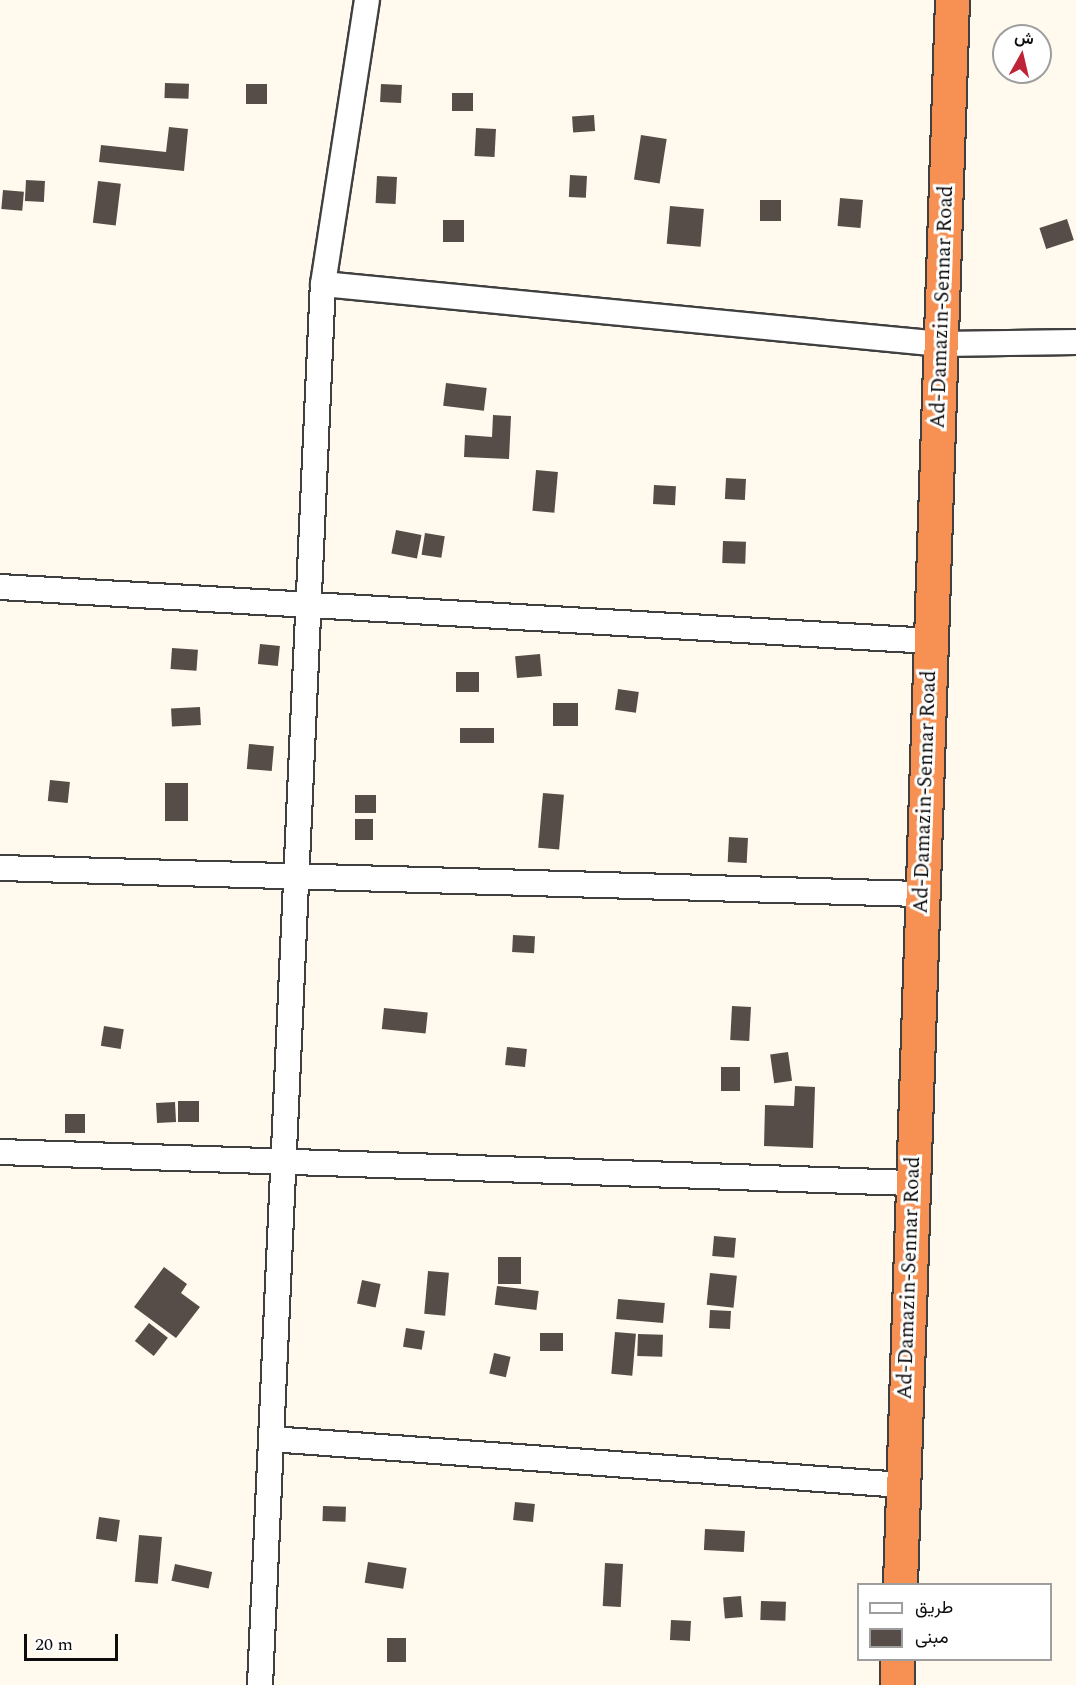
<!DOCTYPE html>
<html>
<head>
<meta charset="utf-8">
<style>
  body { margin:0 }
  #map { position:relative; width:1076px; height:1685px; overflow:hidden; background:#fffaed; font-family:Spectral,Vazirmatn,serif }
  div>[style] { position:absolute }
  .building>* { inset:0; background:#564d49; transform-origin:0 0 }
  .roads { filter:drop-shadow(2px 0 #404040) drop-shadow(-2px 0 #404040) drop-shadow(0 2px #404040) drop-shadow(0 -2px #404040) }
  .street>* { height:24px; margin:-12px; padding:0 12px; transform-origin:12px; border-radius:12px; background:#fff }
  .highway>* { height:33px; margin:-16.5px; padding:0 16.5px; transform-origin:16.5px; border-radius:16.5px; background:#f69153 }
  span { translate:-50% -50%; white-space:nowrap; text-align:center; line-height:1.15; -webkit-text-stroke:6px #fff; paint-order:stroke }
  .street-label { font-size:21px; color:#0d0d0d }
  .legend { position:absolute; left:857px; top:1583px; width:195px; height:78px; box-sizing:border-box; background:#fff; border:2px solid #9e9e9e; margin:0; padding:8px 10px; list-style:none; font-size:18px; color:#0d0d0d }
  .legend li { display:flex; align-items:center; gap:12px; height:30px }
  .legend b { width:30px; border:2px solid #9e9e9e }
  .north { position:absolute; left:992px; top:24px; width:60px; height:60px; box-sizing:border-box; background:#fff; border:2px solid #9e9e9e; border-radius:50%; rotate:8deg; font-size:16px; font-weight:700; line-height:24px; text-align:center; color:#0d0d0d }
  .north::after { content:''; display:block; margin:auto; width:21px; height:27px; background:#bf2337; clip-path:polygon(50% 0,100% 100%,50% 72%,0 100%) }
  .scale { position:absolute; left:24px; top:1634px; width:94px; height:27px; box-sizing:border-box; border:3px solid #0d0d0d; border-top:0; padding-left:8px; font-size:18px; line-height:21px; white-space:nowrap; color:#0d0d0d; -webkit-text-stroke:4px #fff; paint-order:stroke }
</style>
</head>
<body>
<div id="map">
  <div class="building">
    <i style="left:165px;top:83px;width:24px;height:15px;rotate:2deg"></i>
    <i style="left:246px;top:84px;width:21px;height:20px"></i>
    <i style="left:381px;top:84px;width:21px;height:18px;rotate:3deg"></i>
    <i style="left:452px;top:93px;width:21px;height:18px"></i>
    <i style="left:594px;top:115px;width:16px;height:22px;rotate:86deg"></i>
    <i style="clip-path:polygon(169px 127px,188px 129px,184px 171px,99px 162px,101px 145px,166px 152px)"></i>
    <i style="left:476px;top:128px;width:20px;height:28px;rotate:3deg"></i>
    <i style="left:641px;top:135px;width:26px;height:45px;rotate:9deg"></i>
    <i style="left:570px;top:175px;width:17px;height:22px;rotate:3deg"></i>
    <i style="left:377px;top:176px;width:20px;height:27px;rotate:3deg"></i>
    <i style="left:26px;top:180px;width:19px;height:21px;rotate:3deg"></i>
    <i style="left:98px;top:181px;width:23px;height:42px;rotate:7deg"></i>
    <i style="left:3px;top:190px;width:21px;height:19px;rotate:5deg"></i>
    <i style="left:840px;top:198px;width:23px;height:28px;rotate:5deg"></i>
    <i style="left:760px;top:200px;width:21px;height:21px"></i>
    <i style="left:670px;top:206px;width:34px;height:38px;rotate:5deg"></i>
    <i style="left:1067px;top:219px;width:22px;height:29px;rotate:72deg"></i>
    <i style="left:443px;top:220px;width:21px;height:22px"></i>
    <i style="left:446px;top:383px;width:41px;height:23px;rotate:7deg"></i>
    <i style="clip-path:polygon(493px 415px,511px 416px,509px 459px,464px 457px,465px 435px,492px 437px)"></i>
    <i style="left:536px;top:470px;width:22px;height:41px;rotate:5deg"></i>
    <i style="left:726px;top:478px;width:20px;height:21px;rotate:3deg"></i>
    <i style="left:654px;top:485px;width:22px;height:19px;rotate:3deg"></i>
    <i style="left:396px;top:530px;width:26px;height:24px;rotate:11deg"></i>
    <i style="left:425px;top:533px;width:20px;height:22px;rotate:9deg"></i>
    <i style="left:723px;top:541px;width:23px;height:22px;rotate:2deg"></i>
    <i style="left:260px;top:644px;width:20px;height:20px;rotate:6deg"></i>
    <i style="left:172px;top:648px;width:26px;height:21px;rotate:4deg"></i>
    <i style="left:540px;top:654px;width:22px;height:25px;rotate:85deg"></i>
    <i style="left:456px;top:672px;width:23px;height:20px"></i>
    <i style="left:618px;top:689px;width:21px;height:21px;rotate:8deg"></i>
    <i style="left:553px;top:703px;width:25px;height:23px"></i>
    <i style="left:200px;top:707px;width:18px;height:29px;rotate:87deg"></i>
    <i style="left:460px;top:728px;width:34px;height:15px"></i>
    <i style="left:249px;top:744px;width:25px;height:25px;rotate:5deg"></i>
    <i style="left:50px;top:780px;width:20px;height:21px;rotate:6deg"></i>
    <i style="left:165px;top:783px;width:23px;height:38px"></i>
    <i style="left:543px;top:793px;width:21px;height:55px;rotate:5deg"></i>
    <i style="left:355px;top:795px;width:21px;height:18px"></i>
    <i style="left:355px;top:819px;width:18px;height:21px"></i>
    <i style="left:729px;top:837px;width:19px;height:25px;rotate:3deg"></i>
    <i style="left:513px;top:935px;width:22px;height:17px;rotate:3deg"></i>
    <i style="left:732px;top:1006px;width:19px;height:34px;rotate:3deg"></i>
    <i style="left:384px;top:1008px;width:44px;height:21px;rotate:6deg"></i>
    <i style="left:104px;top:1026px;width:20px;height:20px;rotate:9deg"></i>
    <i style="left:507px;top:1047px;width:20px;height:18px;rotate:6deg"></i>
    <i style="left:788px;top:1052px;width:29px;height:18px;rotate:82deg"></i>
    <i style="left:721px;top:1067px;width:19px;height:24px"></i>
    <i style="clip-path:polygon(795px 1086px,815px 1087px,813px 1148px,764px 1146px,765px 1105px,794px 1106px)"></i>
    <i style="left:178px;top:1101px;width:21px;height:21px"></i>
    <i style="left:175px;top:1102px;width:20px;height:19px;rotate:87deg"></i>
    <i style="left:65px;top:1114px;width:20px;height:19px"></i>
    <i style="left:714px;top:1236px;width:22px;height:20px;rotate:5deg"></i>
    <i style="left:498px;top:1257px;width:23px;height:27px"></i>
    <i style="clip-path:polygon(164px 1267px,187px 1284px,181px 1293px,200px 1307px,176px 1338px,134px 1307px)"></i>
    <i style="left:428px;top:1271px;width:21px;height:43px;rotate:5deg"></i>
    <i style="left:710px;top:1273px;width:27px;height:32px;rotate:6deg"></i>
    <i style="left:362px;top:1280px;width:19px;height:24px;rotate:12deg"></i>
    <i style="left:497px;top:1286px;width:42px;height:19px;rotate:7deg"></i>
    <i style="left:618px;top:1299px;width:47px;height:20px;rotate:5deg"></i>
    <i style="left:710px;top:1310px;width:21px;height:18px;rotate:3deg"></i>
    <i style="left:149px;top:1323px;width:24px;height:23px;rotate:38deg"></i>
    <i style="left:406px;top:1328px;width:19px;height:19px;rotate:9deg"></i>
    <i style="left:615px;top:1332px;width:21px;height:42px;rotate:5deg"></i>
    <i style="left:540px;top:1333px;width:23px;height:18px"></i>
    <i style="left:638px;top:1334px;width:25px;height:22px;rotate:2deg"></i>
    <i style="left:494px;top:1353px;width:17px;height:21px;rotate:13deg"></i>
    <i style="left:515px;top:1502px;width:20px;height:18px;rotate:6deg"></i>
    <i style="left:323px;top:1506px;width:23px;height:15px;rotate:2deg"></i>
    <i style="left:99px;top:1517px;width:21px;height:22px;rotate:8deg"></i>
    <i style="left:705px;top:1529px;width:40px;height:21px;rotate:3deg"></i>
    <i style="left:139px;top:1535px;width:23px;height:47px;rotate:5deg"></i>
    <i style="left:368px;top:1562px;width:39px;height:21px;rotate:9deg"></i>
    <i style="left:605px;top:1563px;width:18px;height:43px;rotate:3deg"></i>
    <i style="left:175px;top:1564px;width:38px;height:17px;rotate:12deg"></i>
    <i style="left:741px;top:1596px;width:21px;height:18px;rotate:85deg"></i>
    <i style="left:761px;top:1601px;width:25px;height:19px;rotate:2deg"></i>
    <i style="left:671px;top:1620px;width:20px;height:20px;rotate:3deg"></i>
    <i style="left:387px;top:1638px;width:19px;height:24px"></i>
  </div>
  <div class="roads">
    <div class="street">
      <i style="left:323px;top:284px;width:621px;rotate:5.55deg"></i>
      <i style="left:941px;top:344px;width:135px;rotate:-0.8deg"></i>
      <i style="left:0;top:587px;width:933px;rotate:3.32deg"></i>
      <i style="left:0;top:868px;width:922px;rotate:1.62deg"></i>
      <i style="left:0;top:1152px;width:912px;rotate:1.95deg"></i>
      <i style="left:271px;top:1439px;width:633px;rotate:4.17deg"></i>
      <i style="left:260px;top:1685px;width:1402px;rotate:-87.43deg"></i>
      <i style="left:323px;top:284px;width:287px;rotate:-81.2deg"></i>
    </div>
    <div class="highway">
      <i style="left:900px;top:1584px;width:1585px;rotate:-88.12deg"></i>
      <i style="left:897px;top:1685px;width:25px;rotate:-90deg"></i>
    </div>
  </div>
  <div class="street-label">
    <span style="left:942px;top:307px;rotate:-88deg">Ad-Damazin-Sennar Road</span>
    <span style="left:925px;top:792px;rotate:-88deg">Ad-Damazin-Sennar Road</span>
    <span style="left:909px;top:1278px;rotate:-88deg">Ad-Damazin-Sennar Road</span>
  </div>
  <ul class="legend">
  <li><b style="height:8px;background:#fff"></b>طريق</li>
  <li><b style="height:16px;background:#564d49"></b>مبنى</li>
  </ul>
  <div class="north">ش</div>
  <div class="scale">20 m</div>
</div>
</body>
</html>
